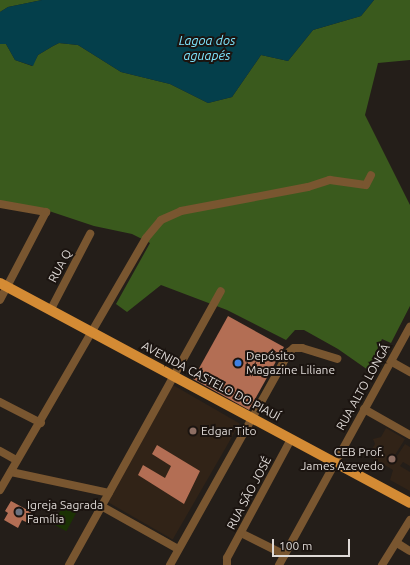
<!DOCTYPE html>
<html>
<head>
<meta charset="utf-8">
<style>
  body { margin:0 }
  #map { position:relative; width:410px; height:565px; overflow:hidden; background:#241e19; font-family:Ubuntu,sans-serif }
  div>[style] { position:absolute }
  .education>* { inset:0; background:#312317; transform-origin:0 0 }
  .green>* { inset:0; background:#1b3204; transform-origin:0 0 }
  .forest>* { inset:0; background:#3a5a1d }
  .water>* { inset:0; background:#043f4b }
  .building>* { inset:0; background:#b36e54; transform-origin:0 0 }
  .minor>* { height:8px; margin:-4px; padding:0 4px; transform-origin:4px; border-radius:4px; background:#795630 }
  .major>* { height:10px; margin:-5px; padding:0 5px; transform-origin:5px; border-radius:5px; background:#d48b34 }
  .dots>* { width:11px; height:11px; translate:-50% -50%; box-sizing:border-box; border:2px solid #1b1410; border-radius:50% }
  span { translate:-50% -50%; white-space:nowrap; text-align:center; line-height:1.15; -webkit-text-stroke:4px #1b1410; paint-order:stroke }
  .street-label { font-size:12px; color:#dfdad7 }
  .poi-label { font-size:12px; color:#dfdad7 }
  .left { translate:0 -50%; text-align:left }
  .right { translate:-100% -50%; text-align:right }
  .water-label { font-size:13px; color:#7ee4fd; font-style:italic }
  .scale { position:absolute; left:272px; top:539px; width:78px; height:18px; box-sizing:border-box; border:2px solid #dfdad7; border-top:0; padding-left:5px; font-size:12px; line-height:14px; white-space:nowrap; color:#dfdad7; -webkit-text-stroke:3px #1b1410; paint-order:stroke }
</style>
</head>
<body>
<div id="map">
  <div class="education">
    <i style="left:173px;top:385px;width:77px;height:134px;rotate:30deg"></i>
    <i style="clip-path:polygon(386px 428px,405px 439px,395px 455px,397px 456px,405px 444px,410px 447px,410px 466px,403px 462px,400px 466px,410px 472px,410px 491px,390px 480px,393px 470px,368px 455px,375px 444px,373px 439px,381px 437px)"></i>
  </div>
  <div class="green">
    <i style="left:64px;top:504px;width:15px;height:23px;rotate:28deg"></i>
  </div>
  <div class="forest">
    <i style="clip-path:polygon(0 0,42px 0,8px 7px,0 12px)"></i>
    <i style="clip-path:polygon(374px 0,410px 0,410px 60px,378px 63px,365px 115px,410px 205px,410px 306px,391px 343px,382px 339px,368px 370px,338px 349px,304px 330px,295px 330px,286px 340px,227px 310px,161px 285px,127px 312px,116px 304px,150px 243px,132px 234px,94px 226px,49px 211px,0 203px,0 44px,6px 44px,15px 60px,32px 66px,38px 55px,53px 46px,59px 43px,78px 45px,121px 72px,170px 84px,208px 103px,232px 97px,261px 55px,288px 61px,313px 30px,361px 16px)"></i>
  </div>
  <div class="water">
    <i style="clip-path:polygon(42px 0,374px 0,361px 16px,313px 30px,288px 61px,261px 55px,232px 97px,208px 103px,170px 84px,121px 72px,78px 45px,59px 43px,53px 46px,38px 55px,33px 66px,15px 60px,6px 44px,0 44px,0 12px,8px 7px)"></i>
  </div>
  <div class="building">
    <i style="left:228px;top:316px;width:64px;height:72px;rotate:29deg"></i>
    <i style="clip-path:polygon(157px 445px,200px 471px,184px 504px,138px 475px,143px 465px,165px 478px,171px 466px,152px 454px)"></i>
    <i style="clip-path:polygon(11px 501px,33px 513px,28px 523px,22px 520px,18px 528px,4px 520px,8px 513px,5px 511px)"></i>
  </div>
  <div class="minor">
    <i style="left:0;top:204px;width:47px;rotate:9.9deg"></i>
    <i style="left:46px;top:212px;width:99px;rotate:117.6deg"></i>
    <i style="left:51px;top:309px;width:85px;rotate:-62.5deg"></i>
    <i style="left:392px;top:362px;width:21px;rotate:29deg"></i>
    <i style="left:0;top:402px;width:46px;rotate:27.1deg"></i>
    <i style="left:364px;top:409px;width:53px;rotate:29.5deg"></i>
    <i style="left:0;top:451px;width:18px;rotate:29deg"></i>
    <i style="left:11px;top:472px;width:100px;rotate:12.1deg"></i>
    <i style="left:0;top:490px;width:291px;rotate:-59.9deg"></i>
    <i style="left:146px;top:238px;width:23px;rotate:-50deg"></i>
    <i style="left:161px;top:220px;width:22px;rotate:-24deg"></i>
    <i style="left:181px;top:211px;width:129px;rotate:-10.7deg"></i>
    <i style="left:308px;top:187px;width:23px;rotate:-18deg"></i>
    <i style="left:330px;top:180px;width:36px;rotate:8deg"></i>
    <i style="left:366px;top:185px;width:11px;rotate:-63deg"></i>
    <i style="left:103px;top:507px;width:86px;rotate:29.2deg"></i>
    <i style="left:241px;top:533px;width:49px;rotate:26.6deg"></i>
    <i style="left:397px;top:543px;width:15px;rotate:32deg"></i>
    <i style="left:69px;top:565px;width:313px;rotate:-61deg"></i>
    <i style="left:170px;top:565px;width:244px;rotate:-60.8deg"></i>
    <i style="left:289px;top:352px;width:6px;rotate:-39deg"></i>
    <i style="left:294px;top:348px;width:8px"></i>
    <i style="left:302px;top:348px;width:37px;rotate:17deg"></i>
    <i style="left:227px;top:565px;width:7px;rotate:-90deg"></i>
    <i style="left:227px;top:558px;width:135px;rotate:-61.7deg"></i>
    <i style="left:279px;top:565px;width:272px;rotate:-61.2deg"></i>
    <i style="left:382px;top:565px;width:53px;rotate:-58.1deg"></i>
  </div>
  <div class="major">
    <i style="left:0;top:283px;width:465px;rotate:28.2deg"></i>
  </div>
  <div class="dots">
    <i style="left:238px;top:363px;background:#3f7fe0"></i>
    <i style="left:193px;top:431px;background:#8d6e63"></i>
    <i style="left:392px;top:459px;background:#8d6e63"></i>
    <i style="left:19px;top:512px;background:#6b7280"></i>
  </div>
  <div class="street-label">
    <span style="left:60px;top:266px;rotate:-62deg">RUA Q</span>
    <span style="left:211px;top:381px;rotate:28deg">AVENIDA CASTELO DO PIAUÍ</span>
    <span style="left:363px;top:387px;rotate:-61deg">RUA ALTO LONGÁ</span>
    <span style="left:249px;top:493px;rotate:-62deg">RUA SÃO JOSÉ</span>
  </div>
  <div class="poi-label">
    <span class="left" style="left:246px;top:363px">Depósito<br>Magazine Liliane</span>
    <span class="left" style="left:201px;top:431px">Edgar Tito</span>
    <span class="right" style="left:384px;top:459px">CEB Prof.<br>James Azevedo</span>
    <span class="left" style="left:27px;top:512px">Igreja Sagrada<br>Família</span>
  </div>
  <div class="water-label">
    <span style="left:207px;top:48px">Lagoa dos<br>aguapés</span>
  </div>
  <div class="scale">100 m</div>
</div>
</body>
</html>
